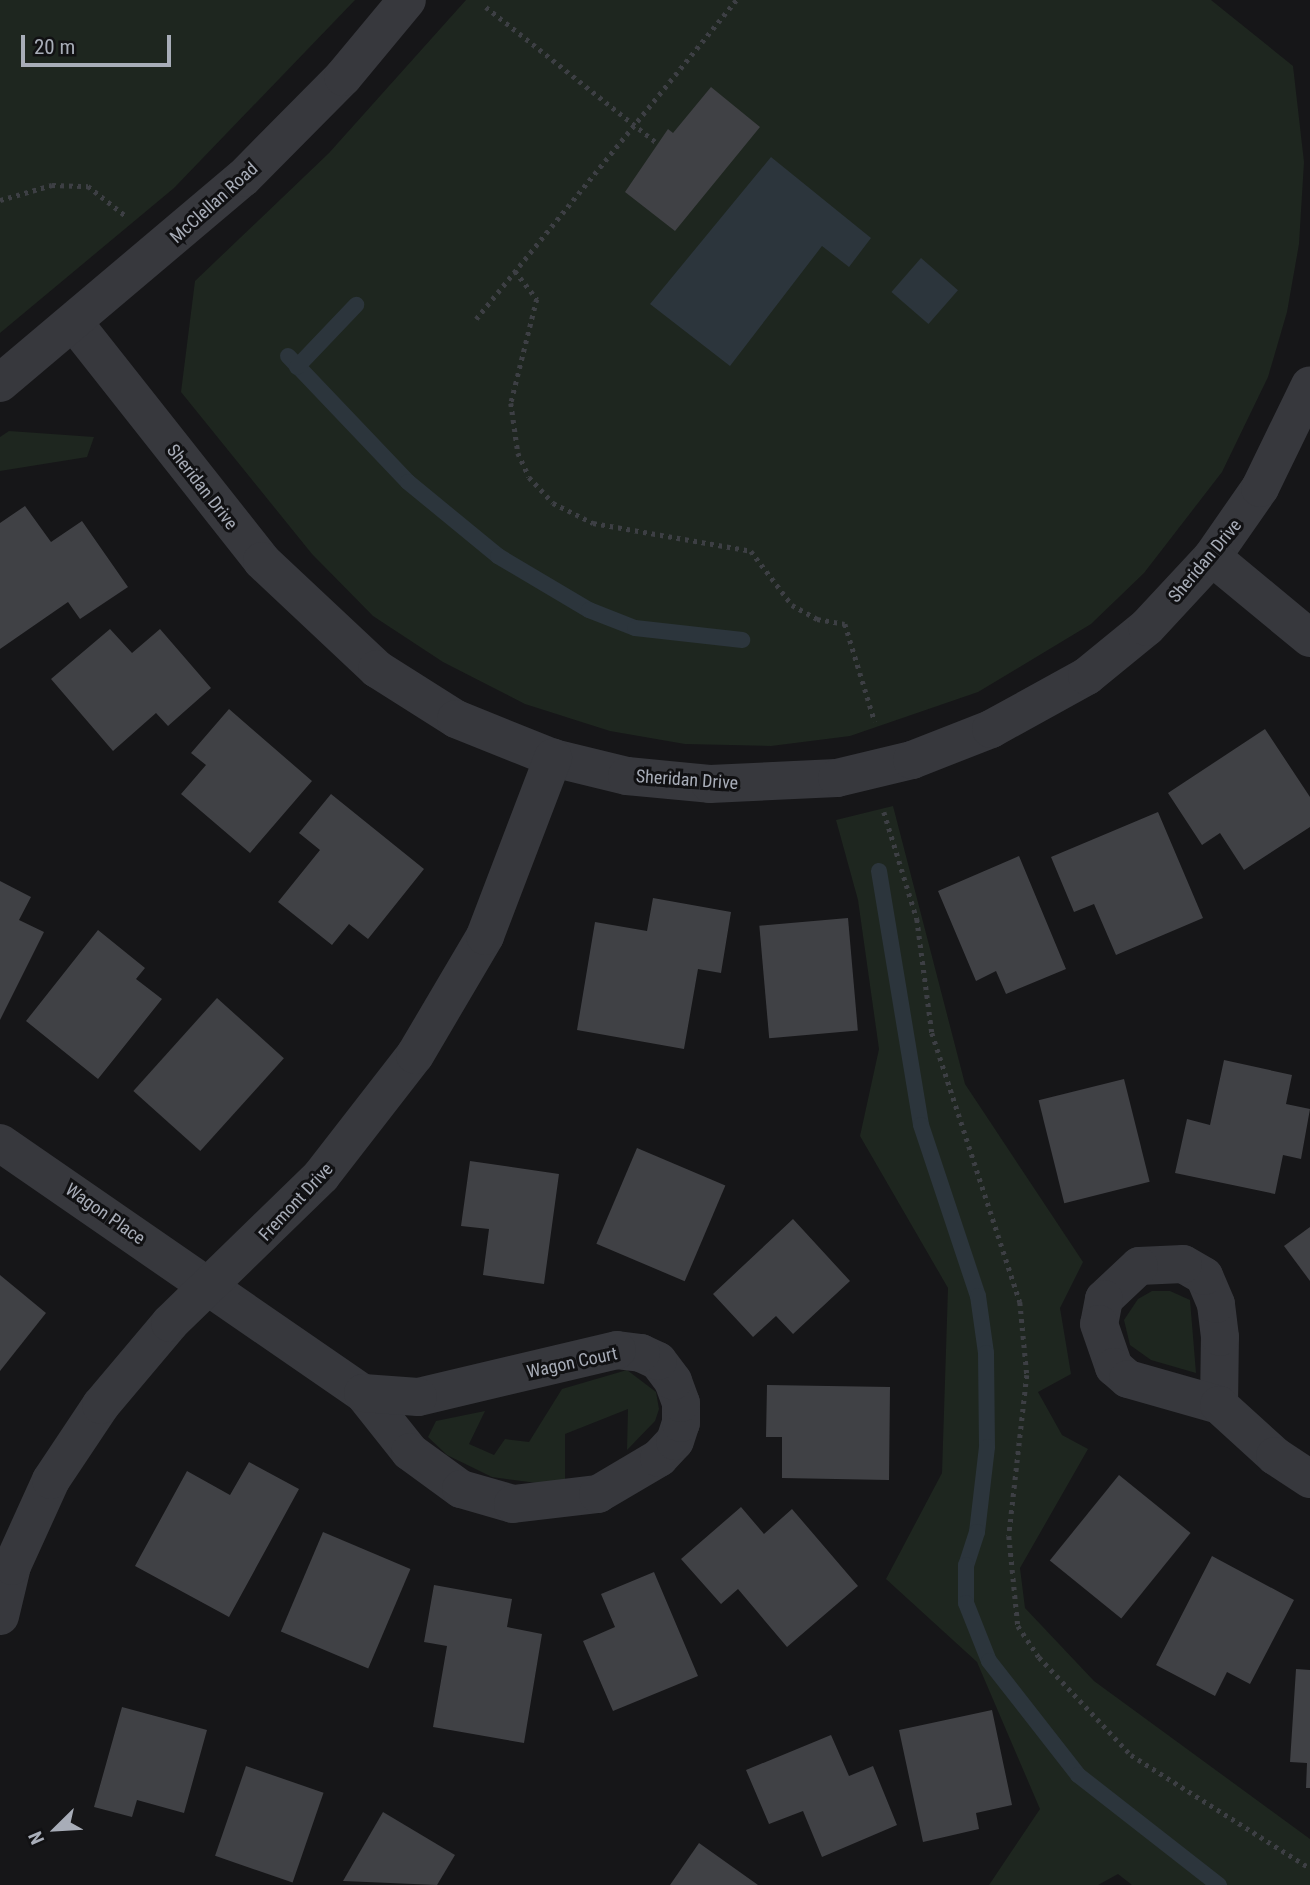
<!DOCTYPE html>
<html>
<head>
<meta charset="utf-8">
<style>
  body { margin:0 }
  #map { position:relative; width:1310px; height:1885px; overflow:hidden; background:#161618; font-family:"Roboto Condensed",sans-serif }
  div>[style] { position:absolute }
  .green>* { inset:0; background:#1e261f }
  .water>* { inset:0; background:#2c353c; transform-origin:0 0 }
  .stream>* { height:16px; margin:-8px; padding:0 8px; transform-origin:8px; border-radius:8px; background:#2c353c }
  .building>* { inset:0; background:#404145; transform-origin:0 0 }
  .path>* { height:4.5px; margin-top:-2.25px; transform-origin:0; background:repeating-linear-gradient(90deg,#3d3f44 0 3.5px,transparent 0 8.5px) }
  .minor>* { height:38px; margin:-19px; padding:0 19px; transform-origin:19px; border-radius:19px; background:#37383d }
  .tertiary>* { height:38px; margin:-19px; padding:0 19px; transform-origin:19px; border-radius:19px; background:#37383d }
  span { translate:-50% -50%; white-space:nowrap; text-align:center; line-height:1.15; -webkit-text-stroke:6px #111113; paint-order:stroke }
  .street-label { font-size:18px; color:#a8adb8 }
  .north { position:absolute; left:21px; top:1794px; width:70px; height:70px; -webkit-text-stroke:5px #111113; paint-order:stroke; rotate:246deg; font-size:19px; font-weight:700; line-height:28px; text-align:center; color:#a8adb8 }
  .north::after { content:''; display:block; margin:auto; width:24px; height:32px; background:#a8adb8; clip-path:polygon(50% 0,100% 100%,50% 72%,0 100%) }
  .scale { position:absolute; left:21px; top:35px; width:150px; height:32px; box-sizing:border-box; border:4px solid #a8adb8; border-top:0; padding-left:9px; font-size:21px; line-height:24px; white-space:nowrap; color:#a8adb8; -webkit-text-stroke:5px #111113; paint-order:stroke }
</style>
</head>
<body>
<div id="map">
  <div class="green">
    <i style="clip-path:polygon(0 0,355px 0,174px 188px,0 333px)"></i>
    <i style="clip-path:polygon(466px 0,1211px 0,1293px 66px,1304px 162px,1299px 244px,1287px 312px,1268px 377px,1222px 472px,1144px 573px,1091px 624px,978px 692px,850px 736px,771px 746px,685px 744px,610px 731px,525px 704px,443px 662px,373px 616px,312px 554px,181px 392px,195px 281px,329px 153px)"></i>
    <i style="clip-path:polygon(9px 431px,94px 437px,87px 457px,0 471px,0 437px)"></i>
    <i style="clip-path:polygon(893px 806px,965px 1084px,1083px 1262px,1060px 1308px,1071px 1374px,1038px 1392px,1062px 1435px,1088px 1449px,1020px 1568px,1025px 1608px,1094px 1681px,1310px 1839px,1310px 1885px,1132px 1885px,1118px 1874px,1098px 1885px,989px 1885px,1040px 1809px,977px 1662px,886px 1579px,942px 1473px,948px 1288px,860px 1136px,879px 1049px,858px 900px,836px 820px)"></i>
    <i style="clip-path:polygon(1152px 1291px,1170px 1291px,1190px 1300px,1196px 1373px,1151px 1360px,1130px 1345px,1124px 1320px,1138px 1299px)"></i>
    <i style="clip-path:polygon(627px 1370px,656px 1392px,659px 1409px,655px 1421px,627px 1450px,628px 1409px,565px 1434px,565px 1480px,537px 1483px,492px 1477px,447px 1455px,428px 1437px,436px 1421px,485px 1411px,469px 1444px,494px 1455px,505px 1439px,529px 1442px,562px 1389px)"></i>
  </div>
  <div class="water">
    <i style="clip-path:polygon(771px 157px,871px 238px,849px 267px,822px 246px,730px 366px,650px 304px)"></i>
    <i style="left:921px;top:258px;width:49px;height:45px;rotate:41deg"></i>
  </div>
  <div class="stream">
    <i style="left:288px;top:356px;width:174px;rotate:46.4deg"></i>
    <i style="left:408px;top:482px;width:117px;rotate:39.4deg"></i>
    <i style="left:498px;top:556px;width:106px;rotate:30.7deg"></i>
    <i style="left:589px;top:610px;width:49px;rotate:21.4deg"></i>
    <i style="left:635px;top:628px;width:108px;rotate:6.4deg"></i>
    <i style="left:297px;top:367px;width:86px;rotate:-46.4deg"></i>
    <i style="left:879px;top:871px;width:257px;rotate:80.6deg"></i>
    <i style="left:921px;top:1125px;width:180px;rotate:71.6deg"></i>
    <i style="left:978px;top:1296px;width:58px;rotate:82deg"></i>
    <i style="left:986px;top:1353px;width:94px;rotate:89.4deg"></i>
    <i style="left:987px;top:1447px;width:86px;rotate:96.7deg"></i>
    <i style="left:977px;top:1532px;width:35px;rotate:108deg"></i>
    <i style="left:966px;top:1565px;width:38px;rotate:90deg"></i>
    <i style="left:966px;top:1603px;width:62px;rotate:68.4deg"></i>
    <i style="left:989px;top:1661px;width:145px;rotate:52deg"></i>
    <i style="left:1078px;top:1775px;width:179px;rotate:38deg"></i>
  </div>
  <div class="building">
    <i style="clip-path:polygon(711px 87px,760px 127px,675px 231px,625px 192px,668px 129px,673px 133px)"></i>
    <i style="clip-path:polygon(25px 506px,51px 542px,82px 521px,128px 587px,80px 619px,68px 602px,0 649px,0 523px)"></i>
    <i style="clip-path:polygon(110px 629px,132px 653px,160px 629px,211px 688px,168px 726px,156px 713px,113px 751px,51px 679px)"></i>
    <i style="clip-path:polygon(229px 709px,312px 781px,250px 853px,181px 794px,206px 765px,191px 753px)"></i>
    <i style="clip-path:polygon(1265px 729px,1310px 797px,1310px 827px,1244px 870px,1220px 833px,1202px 845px,1168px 793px)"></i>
    <i style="clip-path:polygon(331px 794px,424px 869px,368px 939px,349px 924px,332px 945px,278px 902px,320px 850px,299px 833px)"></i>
    <i style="clip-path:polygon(1158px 812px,1203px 918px,1116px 955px,1094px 904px,1074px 912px,1051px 857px)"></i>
    <i style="clip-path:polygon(1019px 856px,1066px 969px,1006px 994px,996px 971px,976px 981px,938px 891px)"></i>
    <i style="clip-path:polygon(0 881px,31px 897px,19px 920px,44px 932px,0 1020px)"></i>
    <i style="clip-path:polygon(653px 898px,731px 912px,721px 973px,698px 969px,684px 1049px,577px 1030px,595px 922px,647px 931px)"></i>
    <i style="left:848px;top:918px;width:113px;height:89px;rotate:85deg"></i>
    <i style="clip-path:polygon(98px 930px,145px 968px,136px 979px,162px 999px,98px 1079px,26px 1021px)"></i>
    <i style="left:217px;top:998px;width:90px;height:125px;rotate:42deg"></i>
    <i style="clip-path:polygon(1224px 1060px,1292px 1075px,1286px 1104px,1310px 1109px,1301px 1159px,1283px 1155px,1275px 1194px,1175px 1173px,1187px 1119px,1210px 1125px)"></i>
    <i style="left:1124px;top:1079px;width:106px;height:88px;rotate:76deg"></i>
    <i style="left:637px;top:1148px;width:96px;height:104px;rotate:23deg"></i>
    <i style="clip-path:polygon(470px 1161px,559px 1174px,544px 1284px,483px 1275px,489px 1229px,461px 1226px)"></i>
    <i style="clip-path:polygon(793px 1219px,850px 1281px,793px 1334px,776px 1316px,753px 1337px,713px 1294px)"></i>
    <i style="clip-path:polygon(1310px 1227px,1310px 1281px,1284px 1246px)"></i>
    <i style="clip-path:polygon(0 1275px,46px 1313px,0 1371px)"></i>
    <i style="clip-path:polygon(767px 1385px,890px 1387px,889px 1480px,782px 1478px,782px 1437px,766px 1437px)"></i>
    <i style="clip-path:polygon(249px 1462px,299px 1489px,229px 1617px,135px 1566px,187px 1471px,230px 1495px)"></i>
    <i style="left:1119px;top:1475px;width:92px;height:110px;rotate:39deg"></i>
    <i style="clip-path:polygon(741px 1507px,764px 1534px,792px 1509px,858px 1586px,787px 1647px,738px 1589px,721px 1604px,681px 1559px)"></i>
    <i style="left:323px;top:1532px;width:95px;height:108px;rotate:23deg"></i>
    <i style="clip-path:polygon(1212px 1556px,1294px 1600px,1250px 1684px,1227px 1672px,1215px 1696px,1156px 1665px)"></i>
    <i style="clip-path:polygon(654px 1572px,698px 1676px,613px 1711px,583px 1641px,615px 1627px,601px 1594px)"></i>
    <i style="clip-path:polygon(434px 1585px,512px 1599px,507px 1627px,542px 1634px,524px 1743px,433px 1727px,447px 1646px,424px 1642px)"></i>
    <i style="clip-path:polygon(1296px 1669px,1310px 1670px,1310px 1788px,1306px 1788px,1307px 1763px,1290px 1762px)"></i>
    <i style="clip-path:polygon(122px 1707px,207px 1730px,184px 1813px,137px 1800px,132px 1817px,94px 1807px)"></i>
    <i style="clip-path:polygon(992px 1710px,1012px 1805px,976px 1813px,979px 1829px,923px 1842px,899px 1730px)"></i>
    <i style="clip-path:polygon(831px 1735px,849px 1776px,873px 1766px,897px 1825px,822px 1857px,803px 1811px,769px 1824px,746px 1770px)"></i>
    <i style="left:246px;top:1766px;width:82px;height:95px;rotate:19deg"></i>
    <i style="clip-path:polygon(383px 1812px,455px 1855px,437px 1885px,343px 1881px)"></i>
    <i style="clip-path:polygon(699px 1843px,758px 1885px,670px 1885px)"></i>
  </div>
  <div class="path">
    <i style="left:486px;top:7px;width:218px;rotate:38.5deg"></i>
    <i style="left:0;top:200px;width:54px;rotate:-16.1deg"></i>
    <i style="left:52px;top:185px;width:36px;rotate:2deg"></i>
    <i style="left:88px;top:186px;width:48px;rotate:38.3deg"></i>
    <i style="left:515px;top:271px;width:36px;rotate:52deg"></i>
    <i style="left:537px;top:299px;width:107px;rotate:104deg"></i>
    <i style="left:511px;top:403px;width:50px;rotate:82deg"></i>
    <i style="left:518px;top:453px;width:26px;rotate:65deg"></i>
    <i style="left:529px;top:477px;width:35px;rotate:47deg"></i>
    <i style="left:553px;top:503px;width:45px;rotate:26.6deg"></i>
    <i style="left:593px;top:523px;width:160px;rotate:10deg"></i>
    <i style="left:751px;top:551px;width:68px;rotate:52.8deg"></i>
    <i style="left:792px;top:605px;width:29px;rotate:29deg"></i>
    <i style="left:817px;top:619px;width:28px;rotate:10deg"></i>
    <i style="left:845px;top:624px;width:102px;rotate:73deg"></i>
    <i style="left:476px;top:319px;width:412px;rotate:-50.8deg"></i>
    <i style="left:884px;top:812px;width:112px;rotate:72.9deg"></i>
    <i style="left:917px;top:919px;width:115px;rotate:82.5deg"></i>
    <i style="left:932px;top:1033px;width:283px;rotate:71.9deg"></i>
    <i style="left:1020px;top:1302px;width:73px;rotate:84.5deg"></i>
    <i style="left:1027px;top:1375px;width:162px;rotate:96.4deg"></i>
    <i style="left:1009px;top:1536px;width:90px;rotate:84.3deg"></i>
    <i style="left:1018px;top:1626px;width:37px;rotate:56deg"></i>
    <i style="left:1039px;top:1657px;width:134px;rotate:46.8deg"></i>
    <i style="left:1131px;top:1755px;width:212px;rotate:32.3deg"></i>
  </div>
  <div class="minor">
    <i style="left:75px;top:324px;width:302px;rotate:51.7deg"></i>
    <i style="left:262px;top:561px;width:158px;rotate:43.2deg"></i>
    <i style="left:377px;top:669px;width:93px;rotate:32.3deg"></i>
    <i style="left:456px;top:719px;width:105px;rotate:21.9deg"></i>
    <i style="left:553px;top:758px;width:76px;rotate:13.7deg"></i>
    <i style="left:627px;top:776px;width:83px;rotate:5.5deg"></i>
    <i style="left:710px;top:784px;width:127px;rotate:-2.7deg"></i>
    <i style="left:837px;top:778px;width:77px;rotate:-13.5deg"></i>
    <i style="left:912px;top:760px;width:85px;rotate:-21.4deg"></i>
    <i style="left:991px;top:729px;width:110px;rotate:-28.9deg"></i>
    <i style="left:1087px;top:676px;width:77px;rotate:-39.2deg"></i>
    <i style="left:1147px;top:627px;width:96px;rotate:-47.1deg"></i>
    <i style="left:1212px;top:557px;width:84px;rotate:-55.2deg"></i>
    <i style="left:1260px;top:488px;width:114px;rotate:-64.1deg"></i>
    <i style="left:1212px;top:557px;width:127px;rotate:39.6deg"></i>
    <i style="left:0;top:1143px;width:441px;rotate:34.6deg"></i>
    <i style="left:363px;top:1393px;width:75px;rotate:51.5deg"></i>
    <i style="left:410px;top:1452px;width:63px;rotate:36deg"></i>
    <i style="left:461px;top:1489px;width:54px;rotate:16.1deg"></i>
    <i style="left:513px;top:1504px;width:86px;rotate:-6.7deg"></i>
    <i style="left:598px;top:1494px;width:71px;rotate:-30.5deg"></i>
    <i style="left:659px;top:1458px;width:23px;rotate:-47deg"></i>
    <i style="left:675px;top:1441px;width:19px;rotate:-72deg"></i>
    <i style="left:681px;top:1423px;width:20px;rotate:-90deg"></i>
    <i style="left:681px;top:1403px;width:23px;rotate:-110deg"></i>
    <i style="left:673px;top:1381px;width:25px;rotate:-127deg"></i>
    <i style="left:658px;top:1361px;width:19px;rotate:-155deg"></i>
    <i style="left:641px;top:1353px;width:24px;rotate:-173deg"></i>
    <i style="left:617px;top:1350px;width:204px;rotate:166.7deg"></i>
    <i style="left:418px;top:1397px;width:55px;rotate:-175.8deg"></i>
    <i style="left:1219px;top:1405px;width:68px;rotate:-89.2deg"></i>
    <i style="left:1220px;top:1337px;width:33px;rotate:-97deg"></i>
    <i style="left:1216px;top:1304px;width:30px;rotate:-113deg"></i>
    <i style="left:1204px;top:1276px;width:24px;rotate:-150deg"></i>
    <i style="left:1183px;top:1264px;width:44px;rotate:177.4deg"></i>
    <i style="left:1139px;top:1266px;width:48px;rotate:136.7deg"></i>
    <i style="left:1104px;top:1299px;width:25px;rotate:101deg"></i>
    <i style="left:1099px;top:1324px;width:46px;rotate:70.8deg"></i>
    <i style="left:1114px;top:1367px;width:18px;rotate:41deg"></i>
    <i style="left:1128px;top:1379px;width:95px;rotate:15.9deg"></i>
    <i style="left:1219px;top:1405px;width:76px;rotate:42.3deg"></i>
    <i style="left:1275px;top:1456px;width:42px;rotate:33.3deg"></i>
    <i style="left:0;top:1616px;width:51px;rotate:-76.5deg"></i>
    <i style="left:12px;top:1566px;width:94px;rotate:-65.6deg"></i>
    <i style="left:51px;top:1480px;width:90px;rotate:-56.3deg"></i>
    <i style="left:101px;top:1405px;width:107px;rotate:-49.9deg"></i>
    <i style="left:170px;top:1323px;width:211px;rotate:-44.2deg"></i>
    <i style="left:321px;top:1176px;width:153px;rotate:-52.2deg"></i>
    <i style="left:415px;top:1055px;width:138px;rotate:-59.5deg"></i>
    <i style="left:485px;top:936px;width:191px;rotate:-69.1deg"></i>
  </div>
  <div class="tertiary">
    <i style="left:0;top:383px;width:318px;rotate:-40.2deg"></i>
    <i style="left:243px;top:178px;width:142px;rotate:-45.3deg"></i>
    <i style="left:343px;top:77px;width:100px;rotate:-50.3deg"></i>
  </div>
  <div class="street-label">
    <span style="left:214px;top:203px;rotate:-42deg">McClellan Road</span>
    <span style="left:202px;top:487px;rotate:52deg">Sheridan Drive</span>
    <span style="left:1205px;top:561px;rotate:-50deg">Sheridan Drive</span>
    <span style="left:687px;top:780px;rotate:4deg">Sheridan Drive</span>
    <span style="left:296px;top:1202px;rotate:-47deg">Fremont Drive</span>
    <span style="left:105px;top:1214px;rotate:35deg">Wagon Place</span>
    <span style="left:572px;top:1363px;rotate:-12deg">Wagon Court</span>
  </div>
  <div class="north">N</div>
  <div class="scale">20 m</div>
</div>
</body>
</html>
